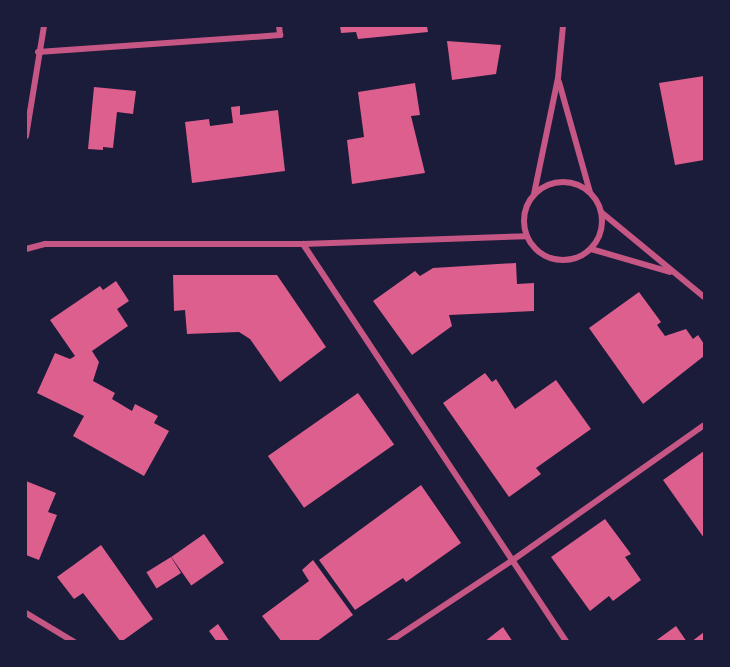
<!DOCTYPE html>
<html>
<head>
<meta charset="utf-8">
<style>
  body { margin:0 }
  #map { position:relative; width:730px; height:667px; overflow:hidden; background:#1b1b3a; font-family:"Fira Sans Condensed",sans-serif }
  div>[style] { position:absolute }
  .building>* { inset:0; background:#dd5f8e; transform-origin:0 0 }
  .minor>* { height:6px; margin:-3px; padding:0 3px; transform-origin:3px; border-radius:3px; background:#c65784 }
  .minor>.ring { margin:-3px; padding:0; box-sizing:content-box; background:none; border:6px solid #c65784; border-radius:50% }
  span { translate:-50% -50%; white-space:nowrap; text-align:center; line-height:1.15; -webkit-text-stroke:4.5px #1b1b3a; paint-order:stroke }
  .frame { position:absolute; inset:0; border:27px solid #1b1b3a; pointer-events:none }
</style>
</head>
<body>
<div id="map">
  <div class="building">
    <i style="clip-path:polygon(340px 26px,427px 26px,428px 32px,358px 39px,356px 32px,341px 33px)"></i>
    <i style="clip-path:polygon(447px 41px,501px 45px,496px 74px,452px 80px)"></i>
    <i style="clip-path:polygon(704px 76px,704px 160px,675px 165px,659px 83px)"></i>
    <i style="clip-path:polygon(415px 83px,420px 115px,411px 116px,425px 173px,352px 184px,347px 140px,364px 137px,358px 92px)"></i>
    <i style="clip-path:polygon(94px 87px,136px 91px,133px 114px,117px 112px,113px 148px,103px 147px,103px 150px,88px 149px)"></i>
    <i style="clip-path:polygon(240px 106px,240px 115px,278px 110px,285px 171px,192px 183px,185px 122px,209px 119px,210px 126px,233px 123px,231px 107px)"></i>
    <i style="clip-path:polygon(516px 263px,517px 284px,534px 283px,534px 311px,449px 315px,452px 326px,412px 355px,373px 301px,415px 271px,420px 276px,433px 268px)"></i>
    <i style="clip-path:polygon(173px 275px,277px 275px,326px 347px,280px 382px,250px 339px,239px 332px,187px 334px,185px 310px,174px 311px)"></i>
    <i style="clip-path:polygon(116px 281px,129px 301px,117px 309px,128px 326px,92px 351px,99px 362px,93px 381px,115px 393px,112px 399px,132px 411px,135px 404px,158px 416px,154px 423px,169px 431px,144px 476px,73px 436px,84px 416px,37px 393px,55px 353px,70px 359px,75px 356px,50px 320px,100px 286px,103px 290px)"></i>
    <i style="clip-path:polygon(639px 292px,661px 322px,657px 325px,665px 336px,686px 329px,693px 339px,698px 335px,704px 344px,704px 356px,643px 404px,589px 328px)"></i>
    <i style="clip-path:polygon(485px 373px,492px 382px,496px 379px,515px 409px,556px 380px,591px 429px,536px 468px,541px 474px,509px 497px,443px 403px)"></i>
    <i style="left:358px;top:393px;width:63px;height:110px;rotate:55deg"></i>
    <i style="clip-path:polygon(704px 451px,704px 538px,663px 480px)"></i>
    <i style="clip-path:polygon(26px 481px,56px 493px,48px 512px,57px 515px,39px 560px,26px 555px)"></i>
    <i style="clip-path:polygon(421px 485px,461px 543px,406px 582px,403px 578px,355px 610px,319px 560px)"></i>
    <i style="clip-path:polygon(605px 519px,631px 554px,625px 557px,641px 580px,613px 601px,609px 596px,590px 611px,551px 557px)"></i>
    <i style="left:204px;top:534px;width:35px;height:40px;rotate:55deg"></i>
    <i style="clip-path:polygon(101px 545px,153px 619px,121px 642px,83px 593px,74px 599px,57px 577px)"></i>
    <i style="left:171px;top:557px;width:19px;height:29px;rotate:58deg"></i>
    <i style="clip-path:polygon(313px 560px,353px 615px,316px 642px,282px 642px,262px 616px,309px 581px,302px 570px)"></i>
    <i style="clip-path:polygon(218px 624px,230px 642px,217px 642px,209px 631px)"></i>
    <i style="clip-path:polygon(676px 626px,687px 642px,654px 642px)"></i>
    <i style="clip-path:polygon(503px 627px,513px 642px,484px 642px)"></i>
    <i style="clip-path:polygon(704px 632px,704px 642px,691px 642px)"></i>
  </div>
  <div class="minor">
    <i style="left:38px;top:52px;width:243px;rotate:-4deg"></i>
    <i style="left:280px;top:35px;width:9px;rotate:-96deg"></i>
    <i style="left:559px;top:82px;width:114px;rotate:74.3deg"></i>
    <i style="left:26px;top:136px;width:111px;rotate:-80.7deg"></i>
    <i class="ring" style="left:524px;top:182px;width:72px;height:72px"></i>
    <i style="left:534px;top:194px;width:118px;rotate:-78.3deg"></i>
    <i style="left:558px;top:78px;width:52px;rotate:-84.5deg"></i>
    <i style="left:601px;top:212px;width:134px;rotate:39.5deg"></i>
    <i style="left:303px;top:244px;width:477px;rotate:56.5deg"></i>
    <i style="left:26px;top:249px;width:20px;rotate:-15deg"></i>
    <i style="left:45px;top:244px;width:258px"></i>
    <i style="left:303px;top:244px;width:224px;rotate:-2deg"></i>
    <i style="left:591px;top:249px;width:82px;rotate:16.2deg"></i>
    <i style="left:26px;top:613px;width:56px;rotate:31.1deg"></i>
    <i style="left:389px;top:642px;width:145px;rotate:-33.5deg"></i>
    <i style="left:510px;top:562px;width:237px;rotate:-35.2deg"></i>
  </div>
  <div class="frame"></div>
</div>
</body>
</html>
